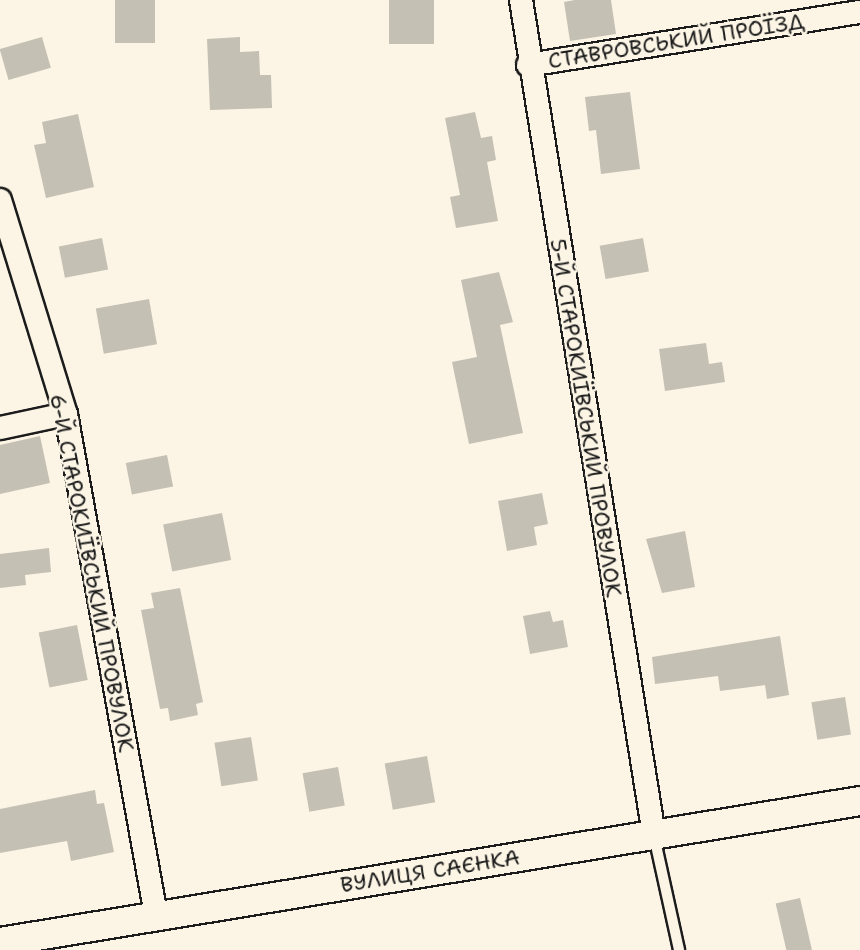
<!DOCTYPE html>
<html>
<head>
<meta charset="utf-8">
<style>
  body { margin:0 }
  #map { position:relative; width:860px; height:950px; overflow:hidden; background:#fcf5e5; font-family:"Shantell Sans",sans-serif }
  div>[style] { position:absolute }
  .building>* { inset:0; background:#c4c0b3; transform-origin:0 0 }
  .roads { filter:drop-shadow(2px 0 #1c1c1c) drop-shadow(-2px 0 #1c1c1c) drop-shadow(0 2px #1c1c1c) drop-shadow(0 -2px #1c1c1c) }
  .service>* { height:10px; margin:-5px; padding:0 5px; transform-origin:5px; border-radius:5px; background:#fcf5e5 }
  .minor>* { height:22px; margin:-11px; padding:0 11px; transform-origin:11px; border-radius:11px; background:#fcf5e5 }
  .tertiary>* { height:28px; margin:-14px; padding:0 14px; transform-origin:14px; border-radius:14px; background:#fcf5e5 }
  span { translate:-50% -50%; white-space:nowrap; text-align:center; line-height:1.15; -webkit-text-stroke:5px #fcf5e5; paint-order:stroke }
  .street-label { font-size:22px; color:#1c1c1c }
</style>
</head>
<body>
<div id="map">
  <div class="building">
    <i style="left:115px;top:0;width:40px;height:43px"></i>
    <i style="left:389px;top:0;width:45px;height:44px"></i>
    <i style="clip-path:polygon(575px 0,611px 0,616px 34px,570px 41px,564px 2px)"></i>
    <i style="left:42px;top:37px;width:32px;height:44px;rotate:74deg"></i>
    <i style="clip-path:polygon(240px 37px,240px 52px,259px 51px,260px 75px,271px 75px,272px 108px,210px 110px,207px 39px)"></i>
    <i style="clip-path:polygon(630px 92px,640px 169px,601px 174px,596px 130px,589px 131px,585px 97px)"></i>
    <i style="clip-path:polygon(475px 112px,481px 138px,492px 136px,496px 160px,487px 162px,498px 221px,456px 228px,450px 197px,460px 195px,445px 118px)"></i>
    <i style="clip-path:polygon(78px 114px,94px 187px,46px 198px,34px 145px,46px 143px,42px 122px)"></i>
    <i style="left:102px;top:238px;width:32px;height:44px;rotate:79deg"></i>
    <i style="left:643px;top:238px;width:34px;height:44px;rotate:80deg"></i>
    <i style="clip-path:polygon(499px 272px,513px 322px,500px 325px,523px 433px,469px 444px,452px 362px,477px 357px,461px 280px)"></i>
    <i style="left:149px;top:299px;width:46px;height:54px;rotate:80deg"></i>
    <i style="clip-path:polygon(706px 343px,709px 364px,722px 362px,725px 382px,665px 391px,659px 349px)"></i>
    <i style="clip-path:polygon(40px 436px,50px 483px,0 494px,0 445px)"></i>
    <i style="left:167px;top:455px;width:32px;height:42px;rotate:79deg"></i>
    <i style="clip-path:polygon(542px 493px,548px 524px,534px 527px,537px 545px,507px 551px,498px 501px)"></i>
    <i style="left:222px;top:513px;width:48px;height:60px;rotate:79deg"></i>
    <i style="clip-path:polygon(685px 531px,695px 587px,662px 593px,646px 539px)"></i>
    <i style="clip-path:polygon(49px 548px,51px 572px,25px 575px,26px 585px,0 588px,0 554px)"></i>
    <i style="clip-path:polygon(180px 588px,203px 702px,196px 704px,198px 715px,170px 721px,168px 708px,160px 709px,141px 610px,154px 608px,151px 593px)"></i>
    <i style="clip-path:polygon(550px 611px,553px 622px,563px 620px,568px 647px,530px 654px,523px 616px)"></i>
    <i style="left:77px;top:625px;width:56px;height:39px;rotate:79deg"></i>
    <i style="clip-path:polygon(780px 636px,789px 695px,767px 699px,765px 685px,720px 691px,718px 676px,655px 684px,652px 657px)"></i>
    <i style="left:845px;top:697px;width:38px;height:34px;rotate:81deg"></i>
    <i style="left:251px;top:737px;width:44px;height:37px;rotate:81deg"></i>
    <i style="left:427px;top:756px;width:47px;height:43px;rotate:80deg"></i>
    <i style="left:338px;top:767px;width:39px;height:36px;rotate:80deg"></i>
    <i style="clip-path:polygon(95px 790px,97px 804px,104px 803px,114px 852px,71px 861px,67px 841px,0 853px,0 809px)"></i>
    <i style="left:800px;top:898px;width:53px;height:25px;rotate:77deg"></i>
  </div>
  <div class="roads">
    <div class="service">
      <i style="left:654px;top:836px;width:117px;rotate:77.6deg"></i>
    </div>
    <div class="minor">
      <i style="left:521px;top:0;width:846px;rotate:80.95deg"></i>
      <i style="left:528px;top:65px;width:336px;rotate:-9.1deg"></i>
      <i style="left:0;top:200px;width:224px;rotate:72.9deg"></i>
      <i style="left:66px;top:414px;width:509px;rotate:79.82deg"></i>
      <i style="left:0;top:428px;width:67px;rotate:-12deg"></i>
    </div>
    <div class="tertiary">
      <i style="left:0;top:942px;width:871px;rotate:-9.31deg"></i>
    </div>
  </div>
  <div class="street-label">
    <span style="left:676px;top:41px;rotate:-9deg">СТАВРОВСЬКИЙ ПРОЇЗД</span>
    <span style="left:586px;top:418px;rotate:81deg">5-Й СТАРОКИЇВСЬКИЙ ПРОВУЛОК</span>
    <span style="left:92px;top:573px;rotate:79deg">6-Й СТАРОКИЇВСЬКИЙ ПРОВУЛОК</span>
    <span style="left:430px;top:871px;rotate:-9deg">ВУЛИЦЯ САЄНКА</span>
  </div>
</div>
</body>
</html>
